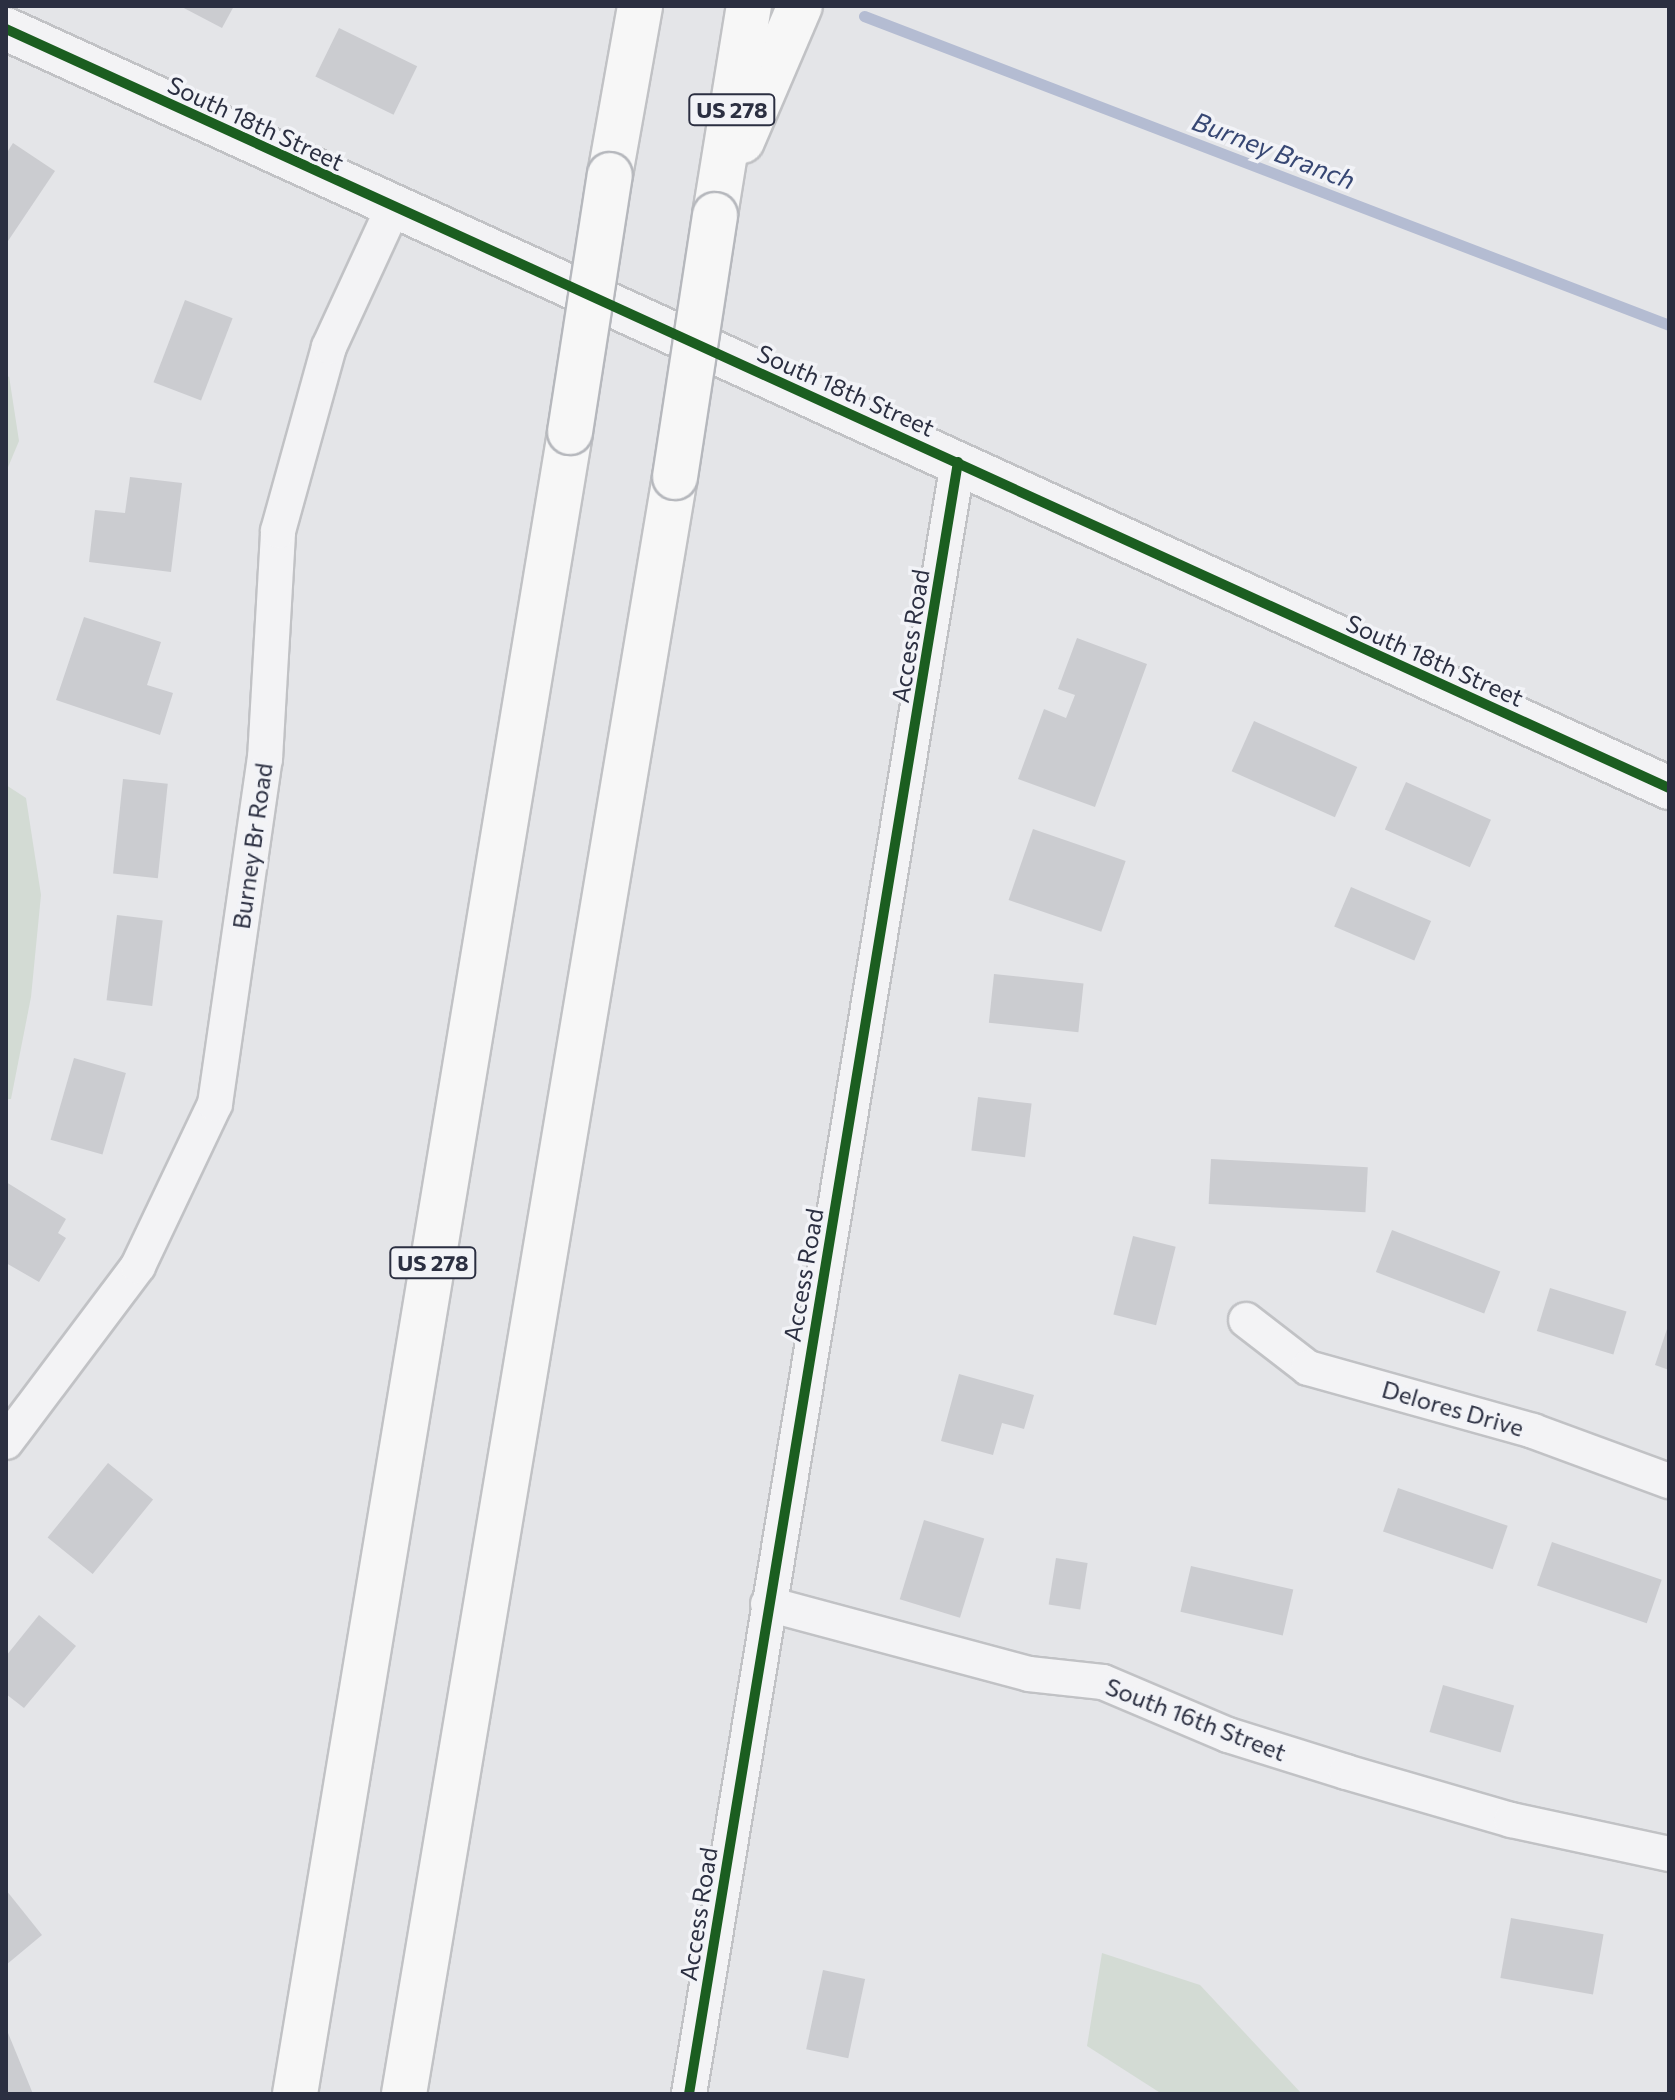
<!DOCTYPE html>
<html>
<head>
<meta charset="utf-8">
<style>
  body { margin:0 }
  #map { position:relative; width:1675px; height:2100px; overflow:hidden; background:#e4e5e8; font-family:Commissioner,sans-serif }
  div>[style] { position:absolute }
  .green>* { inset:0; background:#d3dbd4 }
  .stream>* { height:11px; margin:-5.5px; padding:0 5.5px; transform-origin:5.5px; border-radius:5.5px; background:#b4bcd2 }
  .building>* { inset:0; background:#cbccd0; transform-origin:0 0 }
  .roads { filter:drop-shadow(2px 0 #c1c2c5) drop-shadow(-2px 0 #c1c2c5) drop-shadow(0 2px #c1c2c5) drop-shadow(0 -2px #c1c2c5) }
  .minor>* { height:34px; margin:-17px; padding:0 17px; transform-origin:17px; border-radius:17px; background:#f3f3f5 }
  .tertiary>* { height:42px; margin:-21px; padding:0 21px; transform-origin:21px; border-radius:21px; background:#f3f3f5 }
  .motorway>* { height:44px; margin:-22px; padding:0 22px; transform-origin:22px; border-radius:22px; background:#f7f7f7 }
  .bridges { filter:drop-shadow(2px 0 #b6b8bd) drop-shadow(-2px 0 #b6b8bd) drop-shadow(0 2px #b6b8bd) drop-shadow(0 -2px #b6b8bd) }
  .motorway-bridge>* { height:44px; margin:-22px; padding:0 22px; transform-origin:22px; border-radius:22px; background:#f7f7f7 }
  .cycleway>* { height:10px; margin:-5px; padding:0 5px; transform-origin:5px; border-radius:5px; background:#1b5e20 }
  span { translate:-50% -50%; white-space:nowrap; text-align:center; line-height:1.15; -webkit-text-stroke:7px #f2f3f7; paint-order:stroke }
  .shield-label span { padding:2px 6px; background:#f2f3f7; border:2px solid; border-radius:6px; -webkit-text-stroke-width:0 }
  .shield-label { font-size:22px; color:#2b2f41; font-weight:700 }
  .street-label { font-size:24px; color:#2b2f41 }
  .water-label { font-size:26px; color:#374773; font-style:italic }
  .frame { position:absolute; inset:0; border:8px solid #2b2f41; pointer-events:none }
</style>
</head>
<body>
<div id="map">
  <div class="green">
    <i style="clip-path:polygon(9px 376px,19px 441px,6px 472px,6px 380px)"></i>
    <i style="clip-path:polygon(6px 785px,26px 798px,41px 895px,31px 997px,11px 1099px,6px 1099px)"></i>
    <i style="clip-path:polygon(1102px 1953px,1200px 1985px,1302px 2094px,1162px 2094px,1087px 2046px)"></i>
  </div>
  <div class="stream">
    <i style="left:864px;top:16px;width:862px;rotate:21deg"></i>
  </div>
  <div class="building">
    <i style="clip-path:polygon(180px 6px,234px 6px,222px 28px)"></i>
    <i style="left:339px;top:28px;width:87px;height:54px;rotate:26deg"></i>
    <i style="clip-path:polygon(13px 143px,55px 171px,6px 244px,6px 154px)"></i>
    <i style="left:185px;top:300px;width:51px;height:88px;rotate:21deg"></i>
    <i style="clip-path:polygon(130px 477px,182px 483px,171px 572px,89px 562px,95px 510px,125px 513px)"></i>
    <i style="clip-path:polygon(84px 617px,161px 642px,147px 685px,173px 693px,160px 735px,56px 700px)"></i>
    <i style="clip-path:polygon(1077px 638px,1147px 664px,1095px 807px,1018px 779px,1044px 709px,1066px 718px,1075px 695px,1058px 689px)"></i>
    <i style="left:1254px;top:721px;width:113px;height:55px;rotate:24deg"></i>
    <i style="left:123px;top:779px;width:45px;height:95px;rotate:6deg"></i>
    <i style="left:1406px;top:782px;width:93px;height:52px;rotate:24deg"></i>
    <i style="left:1033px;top:829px;width:98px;height:75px;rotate:19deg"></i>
    <i style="left:1351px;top:887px;width:87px;height:43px;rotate:23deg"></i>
    <i style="left:117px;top:915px;width:46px;height:86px;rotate:7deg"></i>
    <i style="left:994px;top:974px;width:90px;height:49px;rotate:6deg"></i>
    <i style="left:74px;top:1058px;width:54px;height:85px;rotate:16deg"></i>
    <i style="left:978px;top:1097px;width:54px;height:54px;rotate:7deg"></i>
    <i style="left:1211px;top:1159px;width:157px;height:45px;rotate:3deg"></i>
    <i style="clip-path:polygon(6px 1182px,66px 1219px,58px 1233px,66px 1238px,39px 1282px,6px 1263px)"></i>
    <i style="left:1392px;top:1230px;width:116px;height:45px;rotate:21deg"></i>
    <i style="left:1133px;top:1236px;width:44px;height:81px;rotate:14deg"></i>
    <i style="left:1550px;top:1288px;width:80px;height:45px;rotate:17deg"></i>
    <i style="clip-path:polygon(1669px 1323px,1669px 1370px,1655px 1365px)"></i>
    <i style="clip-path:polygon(959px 1374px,1034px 1395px,1024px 1429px,1002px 1423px,993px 1455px,941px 1441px)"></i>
    <i style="left:108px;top:1463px;width:58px;height:96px;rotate:39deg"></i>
    <i style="left:1398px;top:1488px;width:116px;height:46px;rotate:19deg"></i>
    <i style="left:924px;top:1520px;width:63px;height:83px;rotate:17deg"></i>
    <i style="left:1552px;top:1542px;width:116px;height:46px;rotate:19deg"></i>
    <i style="left:1056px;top:1558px;width:32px;height:47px;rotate:9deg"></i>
    <i style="left:1191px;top:1566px;width:105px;height:47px;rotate:13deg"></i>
    <i style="clip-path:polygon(39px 1615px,76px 1646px,24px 1708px,6px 1694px,6px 1656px)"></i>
    <i style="left:1443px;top:1685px;width:74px;height:49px;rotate:16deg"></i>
    <i style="clip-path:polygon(6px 1890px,42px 1935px,6px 1965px)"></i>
    <i style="left:1511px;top:1918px;width:94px;height:61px;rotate:10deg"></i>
    <i style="left:823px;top:1970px;width:43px;height:81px;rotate:12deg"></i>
    <i style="clip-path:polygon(6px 2028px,33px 2094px,6px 2094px)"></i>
  </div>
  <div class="roads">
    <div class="minor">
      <i style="left:1246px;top:1320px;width:78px;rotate:37.7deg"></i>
      <i style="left:1308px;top:1368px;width:234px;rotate:15.6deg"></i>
      <i style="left:1533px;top:1431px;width:145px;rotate:20.2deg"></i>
      <i style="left:6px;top:1442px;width:220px;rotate:-53.1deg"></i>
      <i style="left:138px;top:1266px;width:179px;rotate:-64.6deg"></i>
      <i style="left:215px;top:1104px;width:349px;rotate:-81.8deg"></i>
      <i style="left:265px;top:759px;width:228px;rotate:-86.7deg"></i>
      <i style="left:278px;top:531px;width:191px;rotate:-74.5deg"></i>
      <i style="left:329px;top:347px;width:153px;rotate:-65.3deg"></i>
      <i style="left:768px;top:1604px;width:270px;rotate:15deg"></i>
      <i style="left:1029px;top:1674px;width:74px;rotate:6.2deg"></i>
      <i style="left:1103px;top:1682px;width:136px;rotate:23deg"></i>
      <i style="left:1228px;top:1735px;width:124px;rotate:17.4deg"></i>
      <i style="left:1346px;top:1772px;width:172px;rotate:16.2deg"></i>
      <i style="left:1511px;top:1820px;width:162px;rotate:12.1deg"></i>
      <i style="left:689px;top:2094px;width:1654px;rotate:-80.64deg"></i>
    </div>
    <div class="tertiary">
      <i style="left:6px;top:29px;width:1828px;rotate:24.53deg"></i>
    </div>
    <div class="motorway">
      <i style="left:742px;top:141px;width:147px;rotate:-66.8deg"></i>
      <i style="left:610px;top:175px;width:172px;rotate:-79.9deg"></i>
      <i style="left:715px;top:215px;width:212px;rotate:-80.8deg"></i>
      <i style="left:295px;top:2094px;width:1685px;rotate:-80.6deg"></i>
      <i style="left:404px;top:2094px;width:1640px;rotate:-80.49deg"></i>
    </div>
  </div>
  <div class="bridges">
    <div class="motorway-bridge">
      <i style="left:570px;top:432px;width:260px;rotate:-81.2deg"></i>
      <i style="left:675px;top:477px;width:265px;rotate:-81.3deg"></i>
    </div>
  </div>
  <div class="cycleway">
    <i style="left:6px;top:29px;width:1828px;rotate:24.53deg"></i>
    <i style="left:689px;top:2094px;width:1654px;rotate:-80.64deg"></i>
  </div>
  <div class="shield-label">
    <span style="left:732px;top:110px">US 278</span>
    <span style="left:433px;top:1263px">US 278</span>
  </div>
  <div class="street-label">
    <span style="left:256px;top:123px;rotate:25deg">South 18th Street</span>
    <span style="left:846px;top:390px;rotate:24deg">South 18th Street</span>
    <span style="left:910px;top:636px;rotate:-81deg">Access Road</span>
    <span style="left:1435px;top:660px;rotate:24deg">South 18th Street</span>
    <span style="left:252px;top:846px;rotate:-82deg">Burney Br Road</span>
    <span style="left:803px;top:1275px;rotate:-80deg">Access Road</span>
    <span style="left:1453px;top:1408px;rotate:16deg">Delores Drive</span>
    <span style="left:1196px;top:1719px;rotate:21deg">South 16th Street</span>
    <span style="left:698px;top:1914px;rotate:-81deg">Access Road</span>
  </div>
  <div class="water-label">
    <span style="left:1274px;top:150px;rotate:21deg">Burney Branch</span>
  </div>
  <div class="frame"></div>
</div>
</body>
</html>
